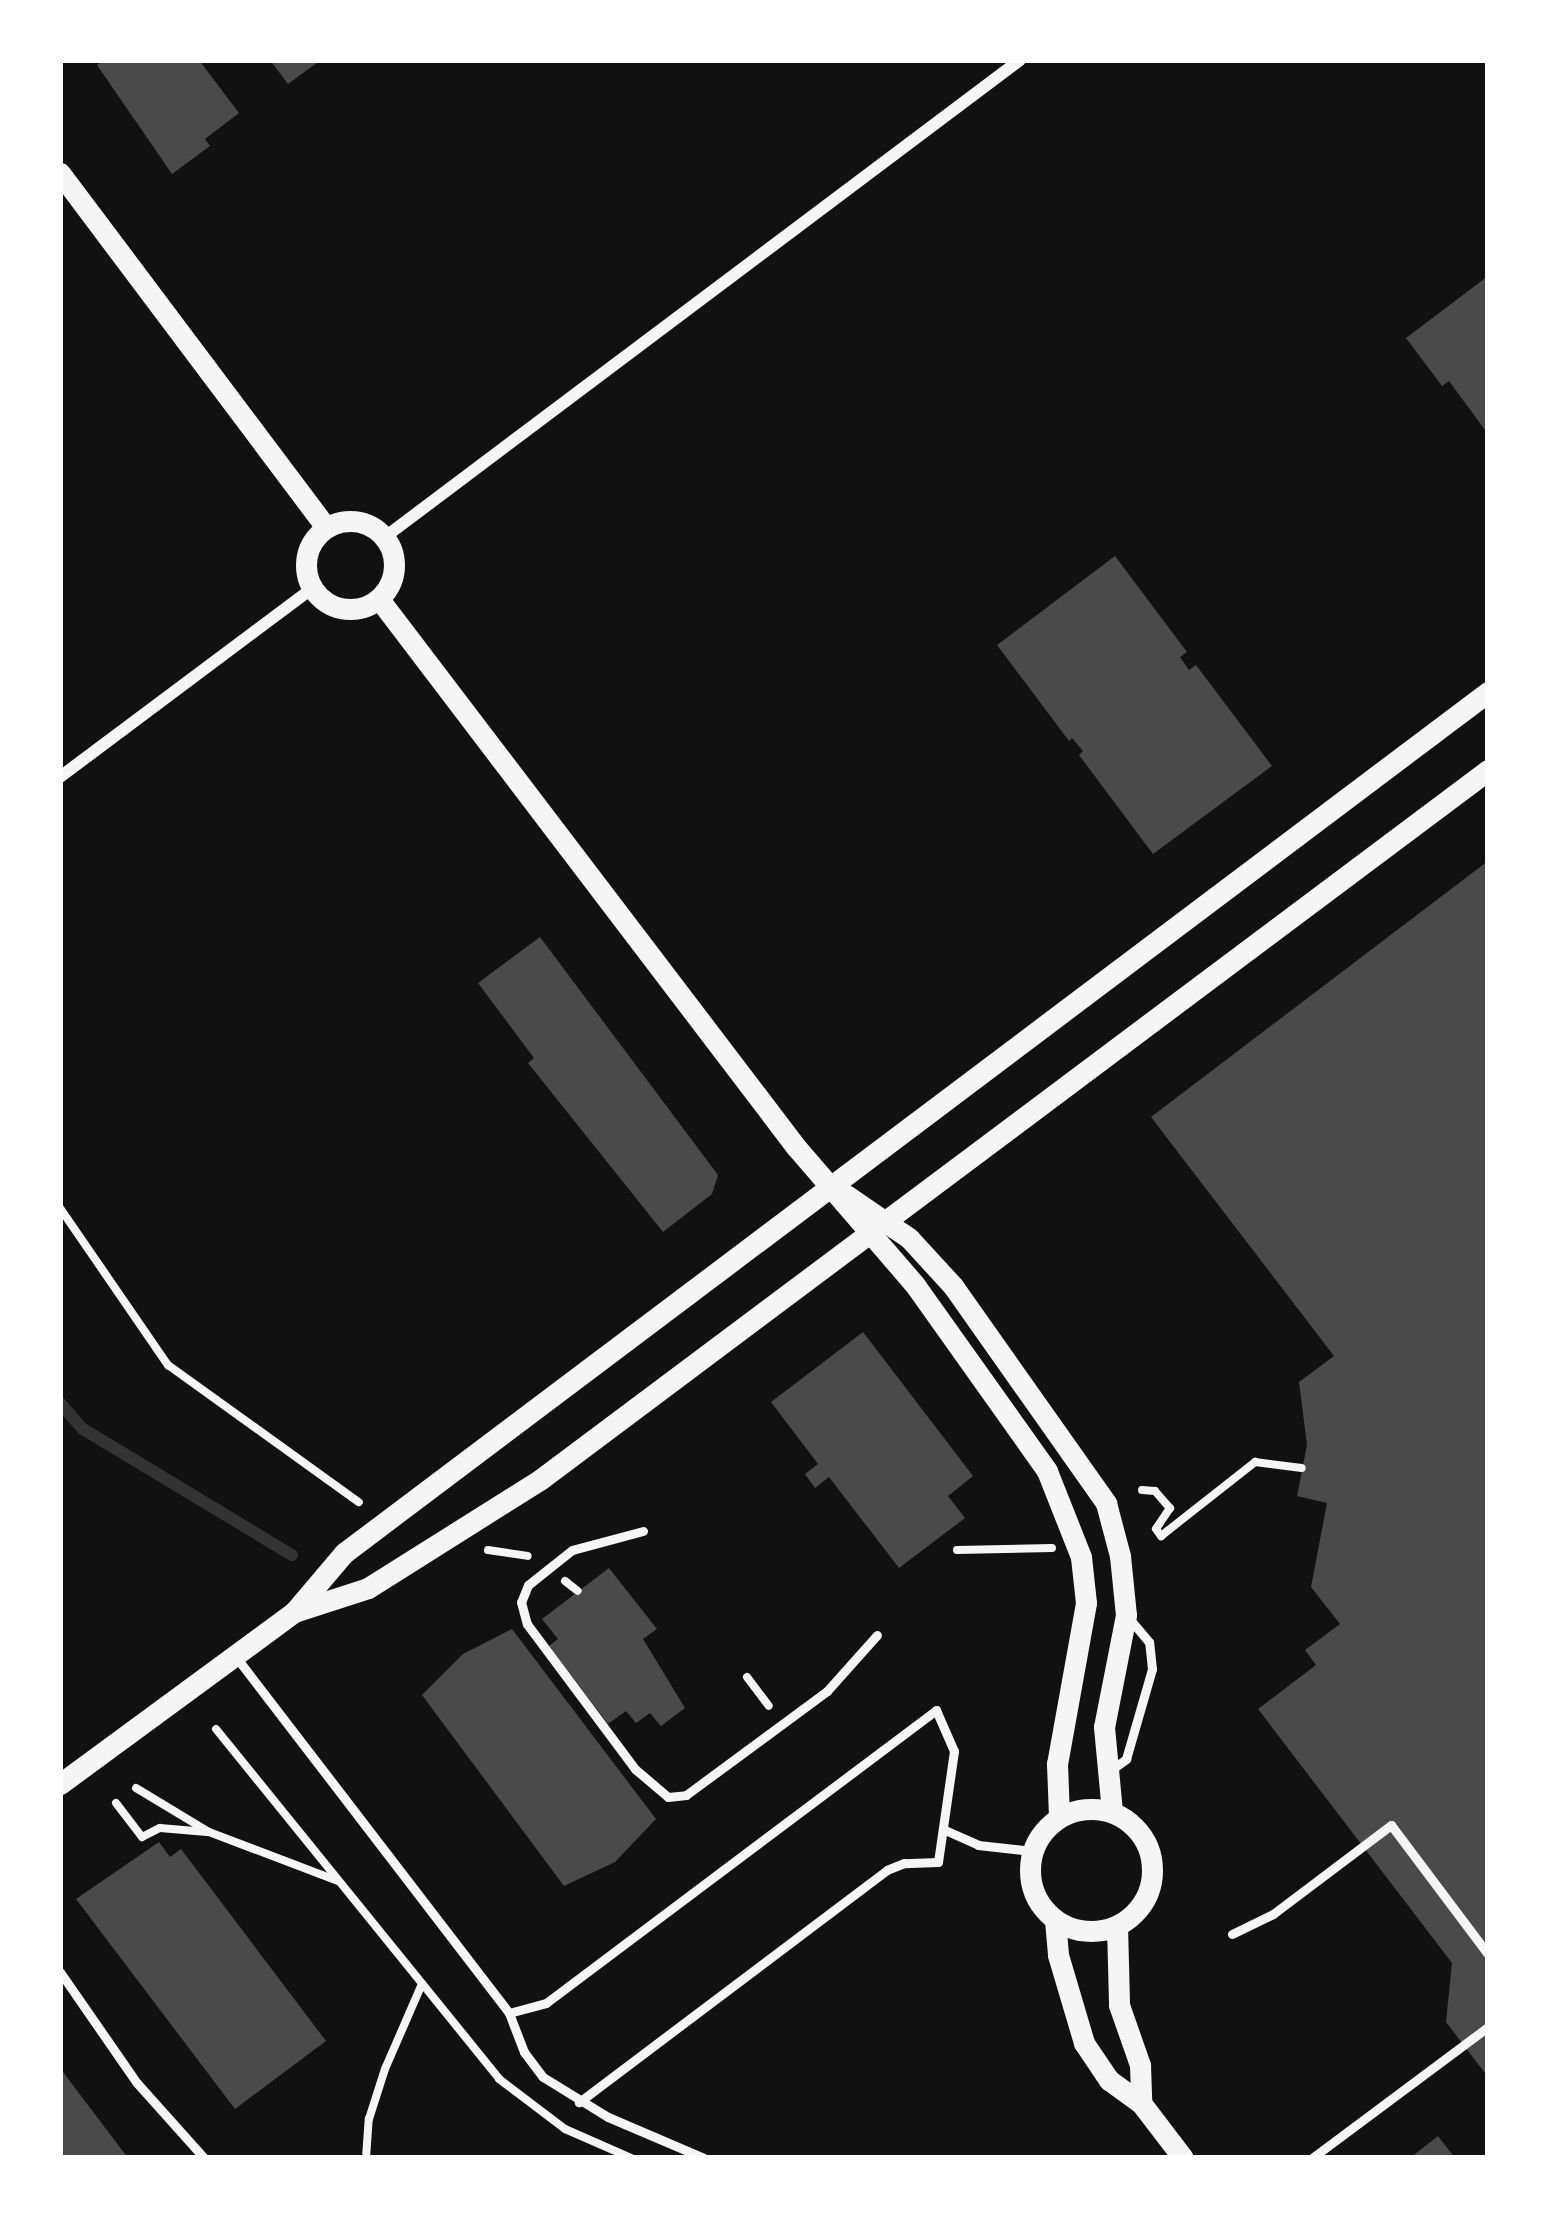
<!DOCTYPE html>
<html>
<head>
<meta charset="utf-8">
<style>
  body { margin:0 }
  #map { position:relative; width:1548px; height:2218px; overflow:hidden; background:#111; font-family:Mulish,sans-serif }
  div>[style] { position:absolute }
  .stream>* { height:12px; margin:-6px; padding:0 6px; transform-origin:6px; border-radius:6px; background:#333 }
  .building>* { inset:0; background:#4a4a4a }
  .path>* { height:8px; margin:-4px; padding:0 4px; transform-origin:4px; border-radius:4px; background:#f5f5f5 }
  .service>* { height:9px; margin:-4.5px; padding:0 4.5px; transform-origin:4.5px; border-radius:4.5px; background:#f5f5f5 }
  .minor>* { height:12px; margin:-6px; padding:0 6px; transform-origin:6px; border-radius:6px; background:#f5f5f5 }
  .tertiary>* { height:21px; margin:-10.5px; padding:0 10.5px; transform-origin:10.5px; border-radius:10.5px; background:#f5f5f5 }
  .tertiary>.ring { margin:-10.5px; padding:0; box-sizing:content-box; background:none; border:21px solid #f5f5f5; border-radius:50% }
  span { translate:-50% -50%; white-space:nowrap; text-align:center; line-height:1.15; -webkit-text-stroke:12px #fff; paint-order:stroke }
  .frame { position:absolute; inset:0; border:63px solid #fff; pointer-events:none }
</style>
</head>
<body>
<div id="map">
  <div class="stream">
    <i style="left:60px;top:1403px;width:35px;rotate:49deg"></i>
    <i style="left:83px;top:1429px;width:244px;rotate:31.1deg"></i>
  </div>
  <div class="building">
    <i style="clip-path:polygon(104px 60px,199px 60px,239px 113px,205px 139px,210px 146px,172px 174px,97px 65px)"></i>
    <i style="clip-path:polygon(270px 60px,321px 60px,288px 84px)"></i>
    <i style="clip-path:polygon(1488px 276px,1488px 434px,1449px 381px,1442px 386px,1406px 338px)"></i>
    <i style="clip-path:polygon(1115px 556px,1187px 652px,1180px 657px,1189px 670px,1196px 665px,1272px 766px,1153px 854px,1079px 755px,1083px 751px,1072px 738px,1069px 741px,997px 645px)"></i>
    <i style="clip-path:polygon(1488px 861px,1488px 2077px,1446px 2022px,1452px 1963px,1258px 1709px,1316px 1665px,1305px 1650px,1340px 1624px,1311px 1587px,1327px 1503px,1297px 1496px,1307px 1445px,1299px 1382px,1334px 1356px,1151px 1117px)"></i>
    <i style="clip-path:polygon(540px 937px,718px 1175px,712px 1194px,663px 1232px,528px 1063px,534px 1058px,478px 983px)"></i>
    <i style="clip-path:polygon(863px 1332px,973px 1476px,948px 1496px,965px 1518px,899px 1568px,829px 1477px,815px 1488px,805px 1474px,818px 1464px,771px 1402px)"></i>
    <i style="clip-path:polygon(609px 1568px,657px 1629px,643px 1639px,685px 1708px,661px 1726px,650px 1713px,636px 1723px,626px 1711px,608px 1724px,549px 1646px,558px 1639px,542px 1619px)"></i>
    <i style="clip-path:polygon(512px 1629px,656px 1819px,615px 1862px,564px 1886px,422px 1695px,463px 1654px)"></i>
    <i style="clip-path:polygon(159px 1842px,170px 1857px,181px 1849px,326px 2041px,235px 2109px,76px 1899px)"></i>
    <i style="clip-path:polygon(60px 2068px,128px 2158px,60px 2158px)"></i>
    <i style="clip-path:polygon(1438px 2136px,1455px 2158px,1410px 2158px)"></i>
  </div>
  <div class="path">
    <i style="left:60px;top:1208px;width:191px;rotate:55.5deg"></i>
    <i style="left:168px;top:1365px;width:235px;rotate:35.7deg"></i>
    <i style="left:1142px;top:1490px;width:13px;rotate:4deg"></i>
    <i style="left:1155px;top:1491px;width:23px;rotate:49deg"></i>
    <i style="left:1170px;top:1508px;width:25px;rotate:124deg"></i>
    <i style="left:1156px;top:1529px;width:9px;rotate:54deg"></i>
    <i style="left:1161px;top:1536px;width:120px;rotate:-38.2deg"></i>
    <i style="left:1255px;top:1462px;width:47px;rotate:7.3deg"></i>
    <i style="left:488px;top:1550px;width:40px;rotate:8.5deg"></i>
    <i style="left:957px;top:1550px;width:95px;rotate:-1.2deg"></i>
    <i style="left:565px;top:1581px;width:16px;rotate:38deg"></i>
    <i style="left:747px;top:1677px;width:36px;rotate:53deg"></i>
    <i style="left:216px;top:1729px;width:450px;rotate:51deg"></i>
    <i style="left:499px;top:2079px;width:83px;rotate:37.1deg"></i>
    <i style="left:565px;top:2129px;width:72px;rotate:23.7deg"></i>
    <i style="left:136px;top:1788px;width:85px;rotate:31.1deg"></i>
    <i style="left:209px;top:1832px;width:138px;rotate:20.8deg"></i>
    <i style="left:116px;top:1803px;width:43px;rotate:52.6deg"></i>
    <i style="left:142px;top:1837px;width:20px;rotate:-27deg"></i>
    <i style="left:160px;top:1828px;width:47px;rotate:4.9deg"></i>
    <i style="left:366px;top:2158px;width:39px;rotate:-86deg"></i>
    <i style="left:369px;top:2119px;width:52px;rotate:-72.3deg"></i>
    <i style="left:385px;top:2069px;width:93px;rotate:-66.5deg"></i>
  </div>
  <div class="service">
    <i style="left:643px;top:1531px;width:73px;rotate:165deg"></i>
    <i style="left:572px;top:1550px;width:56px;rotate:141.5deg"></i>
    <i style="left:528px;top:1585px;width:18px;rotate:112deg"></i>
    <i style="left:521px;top:1602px;width:23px;rotate:75deg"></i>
    <i style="left:527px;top:1624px;width:181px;rotate:53.3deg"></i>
    <i style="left:635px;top:1769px;width:43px;rotate:40.3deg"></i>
    <i style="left:668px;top:1797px;width:18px;rotate:-6deg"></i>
    <i style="left:686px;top:1795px;width:175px;rotate:-36.4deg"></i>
    <i style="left:827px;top:1691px;width:75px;rotate:-48.2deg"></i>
    <i style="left:236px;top:1657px;width:449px;rotate:52.5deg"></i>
    <i style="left:509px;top:2013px;width:42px;rotate:69deg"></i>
    <i style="left:524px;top:2052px;width:31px;rotate:53deg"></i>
    <i style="left:543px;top:2077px;width:76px;rotate:31.6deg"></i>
    <i style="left:608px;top:2117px;width:104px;rotate:23.1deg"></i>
    <i style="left:1111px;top:1770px;width:19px;rotate:-36deg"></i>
    <i style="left:1126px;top:1759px;width:94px;rotate:-73.9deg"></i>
    <i style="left:1152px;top:1669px;width:27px;rotate:-96deg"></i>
    <i style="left:1149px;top:1642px;width:30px;rotate:-130deg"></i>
    <i style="left:945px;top:1830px;width:36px;rotate:24deg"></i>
    <i style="left:978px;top:1845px;width:54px;rotate:6.3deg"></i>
    <i style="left:1232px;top:1934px;width:46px;rotate:-26deg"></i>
    <i style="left:1273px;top:1914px;width:148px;rotate:-37deg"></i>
    <i style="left:1391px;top:1825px;width:161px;rotate:53.1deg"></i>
    <i style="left:60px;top:1972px;width:135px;rotate:55.3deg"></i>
    <i style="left:137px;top:2083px;width:101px;rotate:48.2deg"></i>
    <i style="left:509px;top:2013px;width:38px;rotate:-15deg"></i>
    <i style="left:546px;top:2003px;width:488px;rotate:-36.9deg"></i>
    <i style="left:936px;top:1710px;width:45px;rotate:66.3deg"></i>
    <i style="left:954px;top:1751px;width:112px;rotate:98.2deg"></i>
    <i style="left:938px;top:1862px;width:34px;rotate:178deg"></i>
    <i style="left:904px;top:1863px;width:18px;rotate:158deg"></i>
    <i style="left:887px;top:1870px;width:386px;rotate:143deg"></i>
    <i style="left:1312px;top:2158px;width:219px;rotate:-36.7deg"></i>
  </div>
  <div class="minor">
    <i style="left:385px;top:537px;width:794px;rotate:-36.91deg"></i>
    <i style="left:60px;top:777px;width:316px;rotate:-36.8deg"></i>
  </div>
  <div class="tertiary">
    <i style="left:60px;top:173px;width:443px;rotate:53.1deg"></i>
    <i class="ring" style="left:306px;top:521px;width:67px;height:67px"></i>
    <i style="left:379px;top:599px;width:689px;rotate:52.73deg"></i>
    <i style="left:796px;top:1147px;width:182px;rotate:49.2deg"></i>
    <i style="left:915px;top:1285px;width:228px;rotate:54.6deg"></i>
    <i style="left:1047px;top:1471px;width:92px;rotate:68.4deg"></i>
    <i style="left:1081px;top:1557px;width:46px;rotate:83.8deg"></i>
    <i style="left:1086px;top:1603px;width:164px;rotate:100.2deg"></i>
    <i style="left:1057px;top:1764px;width:53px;rotate:87.8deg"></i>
    <i style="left:846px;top:1195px;width:76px;rotate:34.3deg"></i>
    <i style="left:909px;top:1238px;width:65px;rotate:47.5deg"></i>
    <i style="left:953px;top:1286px;width:266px;rotate:54.8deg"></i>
    <i style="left:1106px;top:1503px;width:55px;rotate:75.2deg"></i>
    <i style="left:1120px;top:1556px;width:59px;rotate:84.2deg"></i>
    <i style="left:1126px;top:1615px;width:114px;rotate:101.1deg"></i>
    <i style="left:1104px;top:1727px;width:85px;rotate:84.6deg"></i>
    <i style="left:294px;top:1612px;width:78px;rotate:-18deg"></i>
    <i style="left:368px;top:1588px;width:204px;rotate:-32.2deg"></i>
    <i style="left:541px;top:1479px;width:1183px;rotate:-36.82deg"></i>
    <i style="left:60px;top:1784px;width:290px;rotate:-36.3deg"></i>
    <i style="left:294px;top:1612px;width:77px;rotate:-49.7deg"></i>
    <i style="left:344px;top:1553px;width:1432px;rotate:-36.97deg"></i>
    <i class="ring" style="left:1030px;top:1809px;width:101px;height:101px"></i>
    <i style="left:1055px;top:1920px;width:35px;rotate:85deg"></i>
    <i style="left:1058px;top:1955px;width:92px;rotate:73.5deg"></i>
    <i style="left:1084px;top:2043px;width:45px;rotate:56deg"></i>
    <i style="left:1109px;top:2080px;width:39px;rotate:36deg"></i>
    <i style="left:1141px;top:2103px;width:69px;rotate:52.6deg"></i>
    <i style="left:1117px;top:1926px;width:79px;rotate:88.5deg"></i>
    <i style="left:1119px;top:2005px;width:64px;rotate:70.7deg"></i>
    <i style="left:1140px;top:2065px;width:38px;rotate:88deg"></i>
  </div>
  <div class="frame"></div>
</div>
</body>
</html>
